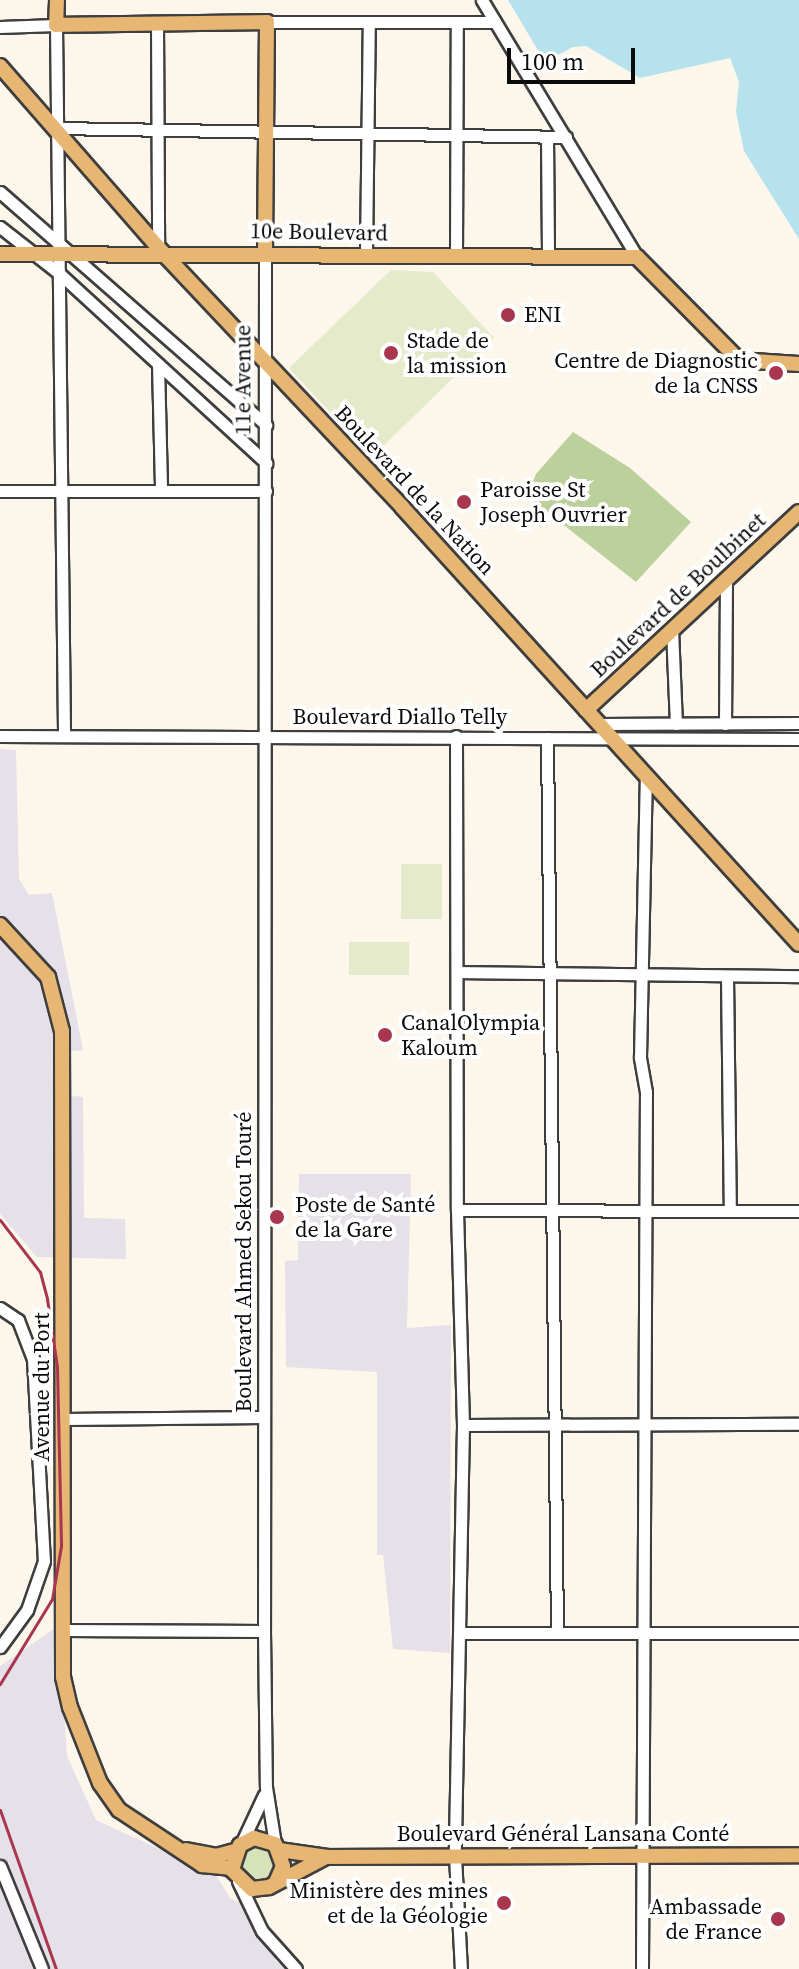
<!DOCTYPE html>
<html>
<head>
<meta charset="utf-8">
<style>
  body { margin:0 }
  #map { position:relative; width:799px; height:1969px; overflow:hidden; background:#fcf6eb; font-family:"Source Serif 4",serif }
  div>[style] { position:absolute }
  .industrial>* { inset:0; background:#e6e0e9 }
  .green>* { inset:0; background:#d5e2ba }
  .round { border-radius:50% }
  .forest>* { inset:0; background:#bcd09b }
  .pitch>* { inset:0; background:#e4eaca; transform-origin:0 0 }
  .water>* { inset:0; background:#b6e2ed }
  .roads { filter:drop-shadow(2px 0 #3e3e3e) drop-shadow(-2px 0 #3e3e3e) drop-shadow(0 2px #3e3e3e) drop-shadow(0 -2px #3e3e3e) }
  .minor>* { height:11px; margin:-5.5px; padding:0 5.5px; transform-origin:5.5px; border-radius:5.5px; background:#fff }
  .major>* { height:14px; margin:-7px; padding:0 7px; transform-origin:7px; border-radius:7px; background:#e6b672 }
  .rail>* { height:3px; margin:-1.5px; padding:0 1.5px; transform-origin:1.5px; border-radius:1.5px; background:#a7364e }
  .dots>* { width:22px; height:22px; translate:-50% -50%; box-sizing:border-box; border:4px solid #fff; border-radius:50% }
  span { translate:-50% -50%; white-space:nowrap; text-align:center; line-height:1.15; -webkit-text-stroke:8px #fff; paint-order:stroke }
  .street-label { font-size:22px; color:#0b0b0b }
  .poi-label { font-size:22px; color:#0b0b0b }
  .left { translate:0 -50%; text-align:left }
  .right { translate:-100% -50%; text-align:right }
  .scale { position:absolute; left:507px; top:48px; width:128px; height:36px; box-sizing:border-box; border:4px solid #0b0b0b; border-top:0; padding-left:10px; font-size:24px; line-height:28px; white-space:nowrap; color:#0b0b0b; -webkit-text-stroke:6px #fff; paint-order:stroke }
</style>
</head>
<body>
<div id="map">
  <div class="industrial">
    <i style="clip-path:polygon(0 749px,16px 750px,19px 879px,29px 895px,52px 893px,83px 1050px,71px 1051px,72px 1096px,83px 1097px,84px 1218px,125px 1219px,126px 1259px,37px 1257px,0 1214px)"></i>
    <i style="clip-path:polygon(299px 1174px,411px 1174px,407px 1328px,451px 1325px,450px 1653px,393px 1649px,383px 1555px,377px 1555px,377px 1372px,286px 1367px,285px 1261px,298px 1260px)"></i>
    <i style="clip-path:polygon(58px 1626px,67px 1756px,96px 1820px,216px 1875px,230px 1898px,256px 1911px,276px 1961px,288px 1969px,0 1969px,0 1666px)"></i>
  </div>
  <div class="green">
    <i class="round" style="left:240px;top:1845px;width:36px;height:36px"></i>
  </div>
  <div class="forest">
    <i style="clip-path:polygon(573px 432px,630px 468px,691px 522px,636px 582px,527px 496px,536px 474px)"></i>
  </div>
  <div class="pitch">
    <i style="clip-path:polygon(391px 270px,433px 272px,494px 338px,372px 457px,289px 368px)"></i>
    <i style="left:401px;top:864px;width:41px;height:55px"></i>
    <i style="left:409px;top:942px;width:33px;height:60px;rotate:90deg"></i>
  </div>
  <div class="water">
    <i style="clip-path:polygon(508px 0,799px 0,799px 239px,744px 151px,736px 112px,739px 82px,730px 58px,640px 78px,586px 46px,573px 47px,545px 62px)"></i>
  </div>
  <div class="roads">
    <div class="minor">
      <i style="left:482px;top:0;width:300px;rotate:58.9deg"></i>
      <i style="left:267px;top:22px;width:228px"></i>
      <i style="left:157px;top:23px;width:224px;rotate:89.7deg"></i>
      <i style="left:0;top:27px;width:56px;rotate:-2deg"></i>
      <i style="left:56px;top:25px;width:710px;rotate:89.35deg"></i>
      <i style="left:57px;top:128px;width:509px;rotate:1.01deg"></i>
      <i style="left:547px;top:137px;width:119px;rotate:89.5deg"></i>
      <i style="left:0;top:192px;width:354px;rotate:41.2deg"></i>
      <i style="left:0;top:227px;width:76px;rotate:38.1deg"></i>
      <i style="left:60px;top:274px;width:280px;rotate:42.5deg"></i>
      <i style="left:265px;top:253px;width:1378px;rotate:90.04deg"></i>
      <i style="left:264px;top:1631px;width:156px;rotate:89.3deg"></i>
      <i style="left:266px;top:1787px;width:58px;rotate:81deg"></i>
      <i style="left:366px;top:254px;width:231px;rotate:-89.3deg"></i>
      <i style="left:456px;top:255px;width:232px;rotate:-89.8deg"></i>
      <i style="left:158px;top:364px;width:127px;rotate:88.6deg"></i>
      <i style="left:0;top:491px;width:266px"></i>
      <i style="left:672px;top:629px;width:95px;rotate:87.6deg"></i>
      <i style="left:599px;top:724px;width:200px;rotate:-0.3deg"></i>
      <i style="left:725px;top:724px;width:146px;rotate:-89.6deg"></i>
      <i style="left:0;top:736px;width:799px;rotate:0.22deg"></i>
      <i style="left:456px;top:736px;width:474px;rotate:89.9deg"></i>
      <i style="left:457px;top:1210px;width:215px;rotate:88.4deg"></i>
      <i style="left:463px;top:1425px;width:431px;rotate:91.1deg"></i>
      <i style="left:455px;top:1856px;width:113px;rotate:87deg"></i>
      <i style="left:547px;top:738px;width:895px;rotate:89.36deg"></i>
      <i style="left:459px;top:972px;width:340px;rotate:0.7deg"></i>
      <i style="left:727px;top:976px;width:235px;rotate:89.3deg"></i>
      <i style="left:457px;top:1210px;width:342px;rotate:0.2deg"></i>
      <i style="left:0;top:1308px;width:22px;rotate:34deg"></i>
      <i style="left:18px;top:1320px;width:42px;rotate:69deg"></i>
      <i style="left:33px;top:1359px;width:202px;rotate:86.9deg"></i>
      <i style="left:44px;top:1561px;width:52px;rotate:109.1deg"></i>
      <i style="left:27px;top:1610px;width:46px;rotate:126.1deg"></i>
      <i style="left:65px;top:1419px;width:198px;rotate:-0.6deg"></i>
      <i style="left:463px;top:1425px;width:336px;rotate:-0.2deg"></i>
      <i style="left:63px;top:1630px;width:201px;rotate:0.3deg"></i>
      <i style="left:459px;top:1633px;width:340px"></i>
      <i style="left:241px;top:1844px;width:54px;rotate:-64.9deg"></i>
      <i style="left:0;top:1866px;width:111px;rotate:67.8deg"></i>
      <i style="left:238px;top:1881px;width:55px;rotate:64.4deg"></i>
      <i style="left:262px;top:1931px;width:51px;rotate:48.2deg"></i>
      <i style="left:642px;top:1969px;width:877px;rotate:-89.74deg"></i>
      <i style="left:646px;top:1092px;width:36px;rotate:-100deg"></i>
      <i style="left:640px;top:1057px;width:282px;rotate:-88.8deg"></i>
    </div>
    <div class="major">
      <i style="left:57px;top:0;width:25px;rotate:92deg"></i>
      <i style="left:56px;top:25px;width:211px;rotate:-0.8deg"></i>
      <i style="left:267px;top:22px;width:231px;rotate:90.5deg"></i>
      <i style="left:0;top:66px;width:247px;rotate:48.9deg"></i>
      <i style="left:162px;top:252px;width:350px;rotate:46.7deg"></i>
      <i style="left:402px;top:507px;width:590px;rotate:47.75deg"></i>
      <i style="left:0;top:254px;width:637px;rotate:0.27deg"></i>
      <i style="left:637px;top:257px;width:145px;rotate:45.3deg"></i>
      <i style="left:739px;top:360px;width:60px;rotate:3.8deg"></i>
      <i style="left:586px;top:710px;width:291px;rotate:-42.9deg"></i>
      <i style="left:0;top:925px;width:71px;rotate:47.3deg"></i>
      <i style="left:48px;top:977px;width:56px;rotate:75.5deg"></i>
      <i style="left:62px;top:1031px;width:646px;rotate:89.91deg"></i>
      <i style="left:63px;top:1677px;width:31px;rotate:77deg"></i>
      <i style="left:70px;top:1707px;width:82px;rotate:68.5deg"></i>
      <i style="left:100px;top:1783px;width:33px;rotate:55deg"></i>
      <i style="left:119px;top:1810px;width:100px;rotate:33.5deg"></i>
      <i style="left:202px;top:1865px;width:30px;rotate:6deg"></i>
      <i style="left:186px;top:1850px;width:31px;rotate:11deg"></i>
      <i style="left:216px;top:1856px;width:20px;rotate:-15deg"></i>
      <i style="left:279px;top:1850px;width:49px;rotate:8.1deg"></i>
      <i style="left:328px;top:1857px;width:471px;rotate:-0.2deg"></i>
      <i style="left:276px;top:1882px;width:17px;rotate:-66deg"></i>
      <i style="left:283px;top:1866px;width:23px;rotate:-110deg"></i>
      <i style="left:275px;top:1844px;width:22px;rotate:-164deg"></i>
      <i style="left:254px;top:1838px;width:16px;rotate:153deg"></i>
      <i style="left:240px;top:1845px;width:26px;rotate:108deg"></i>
      <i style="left:232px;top:1870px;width:28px;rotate:44deg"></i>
      <i style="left:252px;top:1889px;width:17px;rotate:-7deg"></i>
      <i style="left:269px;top:1887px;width:62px;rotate:-27.8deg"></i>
    </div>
  </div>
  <div class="rail">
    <i style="left:0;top:1220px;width:66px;rotate:52.4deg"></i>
    <i style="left:40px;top:1272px;width:28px;rotate:75deg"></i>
    <i style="left:47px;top:1299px;width:69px;rotate:81.6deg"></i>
    <i style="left:57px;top:1367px;width:179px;rotate:88.7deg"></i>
    <i style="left:61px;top:1546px;width:54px;rotate:99.6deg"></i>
    <i style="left:52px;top:1599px;width:100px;rotate:121.5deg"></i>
    <i style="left:0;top:1810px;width:169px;rotate:70.6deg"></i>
  </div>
  <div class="dots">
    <i style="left:508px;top:315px;background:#a7364e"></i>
    <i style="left:391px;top:353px;background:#a7364e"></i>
    <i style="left:776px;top:373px;background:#a7364e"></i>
    <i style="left:464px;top:502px;background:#a7364e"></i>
    <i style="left:385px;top:1035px;background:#a7364e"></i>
    <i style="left:277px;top:1217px;background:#a7364e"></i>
    <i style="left:504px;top:1903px;background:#a7364e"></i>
    <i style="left:778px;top:1919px;background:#a7364e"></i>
  </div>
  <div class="street-label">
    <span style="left:319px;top:232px;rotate:1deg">10e Boulevard</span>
    <span style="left:243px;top:380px;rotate:-90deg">11e Avenue</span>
    <span style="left:415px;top:490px;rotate:47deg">Boulevard de la Nation</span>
    <span style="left:678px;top:595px;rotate:-43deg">Boulevard de Boulbinet</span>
    <span style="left:400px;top:717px">Boulevard Diallo Telly</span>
    <span style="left:244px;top:1262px;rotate:-90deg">Boulevard Ahmed Sekou Touré</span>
    <span style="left:42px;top:1387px;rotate:-90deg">Avenue du Port</span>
    <span style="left:563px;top:1834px">Boulevard Général Lansana Conté</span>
  </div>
  <div class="poi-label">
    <span class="left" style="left:524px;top:315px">ENI</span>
    <span class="left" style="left:407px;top:353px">Stade de<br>la mission</span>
    <span class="right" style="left:758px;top:373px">Centre de Diagnostic<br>de la CNSS</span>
    <span class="left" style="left:480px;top:502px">Paroisse St<br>Joseph Ouvrier</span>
    <span class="left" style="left:401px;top:1035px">CanalOlympia<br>Kaloum</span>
    <span class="left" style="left:295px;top:1217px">Poste de Santé<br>de la Gare</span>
    <span class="right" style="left:488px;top:1903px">Ministère des mines<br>et de la Géologie</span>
    <span class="right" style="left:762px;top:1919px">Ambassade<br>de France</span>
  </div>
  <div class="scale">100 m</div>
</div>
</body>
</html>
